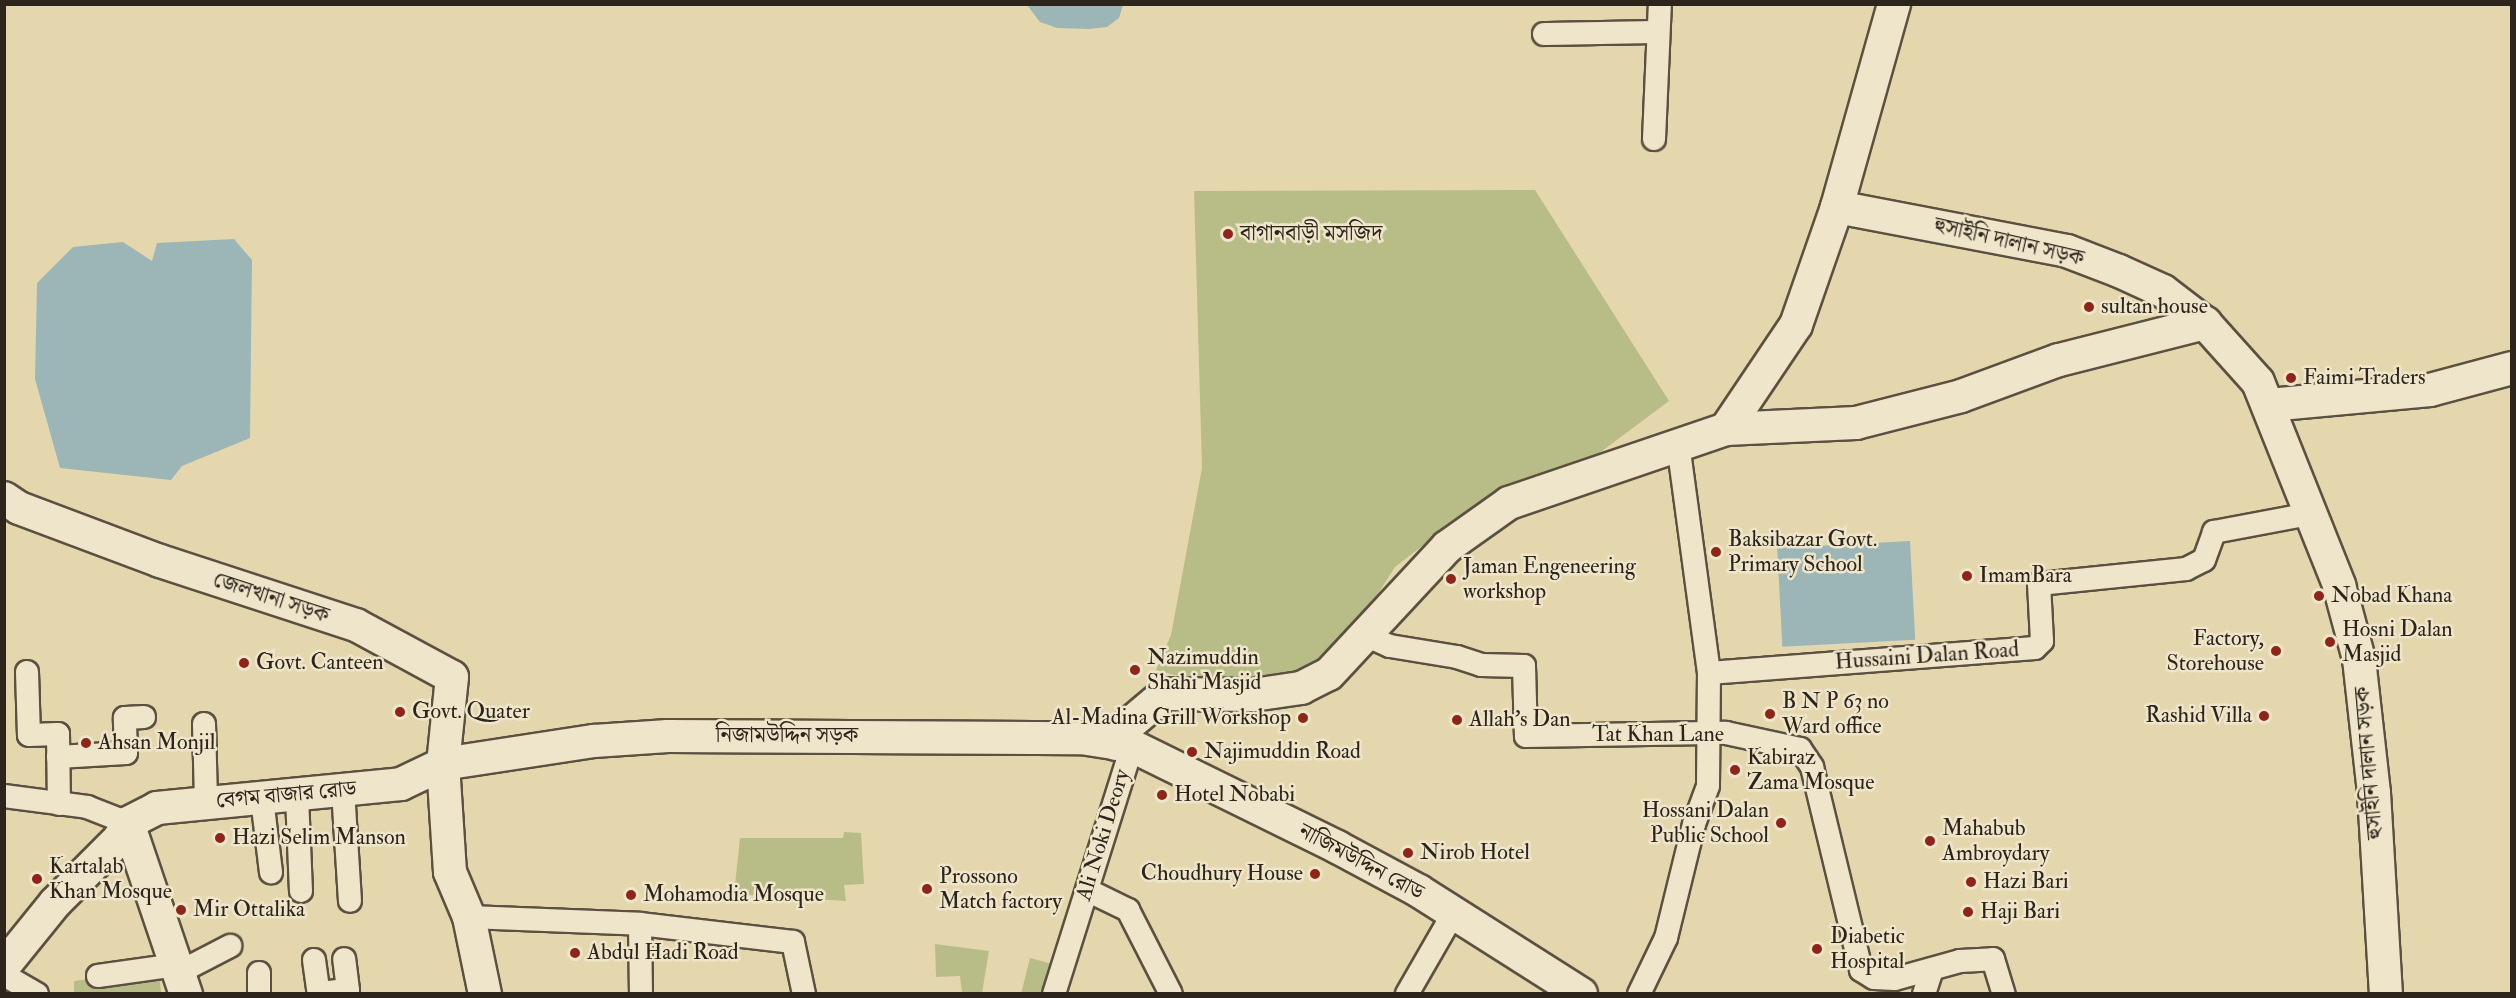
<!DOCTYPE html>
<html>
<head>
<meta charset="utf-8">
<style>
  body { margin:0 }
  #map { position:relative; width:2516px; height:998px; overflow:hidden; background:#e5d7ad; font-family:"IM FELL Double Pica","Noto Serif Bengali",serif }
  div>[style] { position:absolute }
  .green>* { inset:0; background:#b8bd87 }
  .water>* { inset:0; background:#9cb6b7; transform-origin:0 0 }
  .roads { filter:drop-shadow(2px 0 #5b5140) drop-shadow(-2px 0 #5b5140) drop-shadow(0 2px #5b5140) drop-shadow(0 -2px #5b5140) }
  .street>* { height:22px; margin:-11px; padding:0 11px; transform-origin:11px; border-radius:11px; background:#eee5ca }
  .secondary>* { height:32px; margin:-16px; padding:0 16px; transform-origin:16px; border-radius:16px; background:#eee5ca }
  .dots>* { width:16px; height:16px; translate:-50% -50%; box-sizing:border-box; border:3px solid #eee5ca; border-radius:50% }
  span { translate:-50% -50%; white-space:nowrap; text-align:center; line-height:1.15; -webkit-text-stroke:5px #eee5ca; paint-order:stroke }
  .poi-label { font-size:22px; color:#2d241b }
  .left { translate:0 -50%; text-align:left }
  .right { translate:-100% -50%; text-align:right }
  .street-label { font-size:22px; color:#2d241b }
  .frame { position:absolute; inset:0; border:6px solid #2d241b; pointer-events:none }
</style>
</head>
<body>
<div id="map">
  <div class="green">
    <i style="clip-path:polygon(1535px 190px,1669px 401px,1594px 457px,1529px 478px,1471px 508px,1395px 567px,1354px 631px,1320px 664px,1291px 678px,1201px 682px,1156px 670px,1171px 635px,1202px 468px,1194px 191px)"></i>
    <i style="clip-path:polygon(844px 832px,861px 833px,864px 884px,844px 885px,846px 901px,734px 894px,740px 838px,843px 838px)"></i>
    <i style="clip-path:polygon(935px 944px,989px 951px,982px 993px,962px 993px,960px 976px,936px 977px)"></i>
    <i style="clip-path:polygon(1030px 958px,1056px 965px,1049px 993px,1021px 994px)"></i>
    <i style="clip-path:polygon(159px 970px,161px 993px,74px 994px,74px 981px)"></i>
  </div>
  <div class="water">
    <i style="clip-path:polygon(1027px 5px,1027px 4px,1123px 5px,1119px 18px,1107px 27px,1089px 29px,1057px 28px,1040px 22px)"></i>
    <i style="clip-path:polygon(234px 239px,252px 260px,250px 438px,182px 466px,171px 480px,60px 468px,35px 379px,37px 283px,73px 247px,123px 242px,152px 261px,157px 243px)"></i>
    <i style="left:1910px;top:541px;width:99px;height:133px;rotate:87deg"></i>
  </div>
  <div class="roads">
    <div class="street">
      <i style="left:1544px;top:34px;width:114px;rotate:-1deg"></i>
      <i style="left:1654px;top:139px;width:135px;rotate:-87.5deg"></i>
      <i style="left:1365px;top:635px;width:27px;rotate:24deg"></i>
      <i style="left:1390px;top:646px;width:68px;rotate:9.3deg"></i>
      <i style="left:1457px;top:657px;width:25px;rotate:18deg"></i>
      <i style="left:1481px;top:665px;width:43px;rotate:1.3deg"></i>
      <i style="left:1524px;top:666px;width:70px;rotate:88.4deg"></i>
      <i style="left:1526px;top:736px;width:200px;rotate:-0.9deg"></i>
      <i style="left:1726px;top:733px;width:76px;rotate:12.2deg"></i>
      <i style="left:1800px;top:749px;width:22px;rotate:56deg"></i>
      <i style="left:1812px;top:767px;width:209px;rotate:76.4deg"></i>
      <i style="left:1861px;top:970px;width:15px;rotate:32deg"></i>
      <i style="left:1874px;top:978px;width:21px;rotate:3deg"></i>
      <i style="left:1895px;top:979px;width:67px;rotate:-15.5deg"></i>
      <i style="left:1960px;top:961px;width:33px;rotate:-3deg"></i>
      <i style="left:1993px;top:959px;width:37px;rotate:73deg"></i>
      <i style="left:27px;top:672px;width:63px;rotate:88.2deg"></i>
      <i style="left:29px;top:735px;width:29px;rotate:-2deg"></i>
      <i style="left:58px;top:734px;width:70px;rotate:89.2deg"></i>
      <i style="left:1709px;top:673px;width:327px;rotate:-4.4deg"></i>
      <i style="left:2035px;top:648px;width:10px;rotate:-45deg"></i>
      <i style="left:2042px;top:641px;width:57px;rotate:-93deg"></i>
      <i style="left:2039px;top:584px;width:148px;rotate:-5.8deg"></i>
      <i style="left:2186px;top:569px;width:20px;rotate:-27deg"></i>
      <i style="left:2204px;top:560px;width:30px;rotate:-70deg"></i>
      <i style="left:2214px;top:532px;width:97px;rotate:-10.7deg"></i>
      <i style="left:204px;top:724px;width:78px;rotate:88.5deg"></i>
      <i style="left:58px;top:757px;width:68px;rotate:-3.4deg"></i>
      <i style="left:126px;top:753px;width:35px;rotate:-92deg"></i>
      <i style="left:125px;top:718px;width:19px;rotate:-3deg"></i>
      <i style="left:343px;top:790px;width:111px;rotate:86.4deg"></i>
      <i style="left:4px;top:796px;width:84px;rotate:7.5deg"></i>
      <i style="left:87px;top:807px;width:44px;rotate:21.3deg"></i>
      <i style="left:297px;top:796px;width:95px;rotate:87.6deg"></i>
      <i style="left:262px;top:799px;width:74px;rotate:83deg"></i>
      <i style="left:1087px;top:890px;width:46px;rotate:26deg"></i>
      <i style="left:1128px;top:910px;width:94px;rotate:62.9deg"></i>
      <i style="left:469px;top:917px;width:171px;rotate:2.3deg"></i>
      <i style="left:640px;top:924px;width:154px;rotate:6.7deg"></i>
      <i style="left:793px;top:942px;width:53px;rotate:78.1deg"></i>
      <i style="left:640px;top:924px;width:70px;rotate:89.2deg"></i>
      <i style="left:314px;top:960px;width:34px;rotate:82deg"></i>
      <i style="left:178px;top:973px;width:59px;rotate:-27.4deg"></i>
      <i style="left:4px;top:975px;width:38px;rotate:30deg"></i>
      <i style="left:98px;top:976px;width:79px;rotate:-8deg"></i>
      <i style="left:319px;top:993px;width:29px;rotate:-6deg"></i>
      <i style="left:348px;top:990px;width:31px;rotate:-97deg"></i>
      <i style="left:259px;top:994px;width:21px;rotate:-90deg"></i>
      <i style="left:1054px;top:994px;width:260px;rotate:-72.5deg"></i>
      <i style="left:1407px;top:994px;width:92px;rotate:-60.1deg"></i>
      <i style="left:1639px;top:994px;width:62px;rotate:-64.3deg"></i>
      <i style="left:1666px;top:938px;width:117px;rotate:-76.2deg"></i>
      <i style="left:1694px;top:824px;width:40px;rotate:-69.8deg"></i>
      <i style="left:1708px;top:786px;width:113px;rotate:-89.5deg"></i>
      <i style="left:1709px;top:673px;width:230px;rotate:-97.7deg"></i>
      <i style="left:1924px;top:994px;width:26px;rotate:-72deg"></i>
    </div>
    <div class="secondary">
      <i style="left:1837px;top:207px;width:234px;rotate:10.8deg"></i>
      <i style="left:2067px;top:251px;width:56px;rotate:21deg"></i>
      <i style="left:2119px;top:271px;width:48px;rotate:24.4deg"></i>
      <i style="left:2163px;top:291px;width:53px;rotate:37.3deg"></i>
      <i style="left:2205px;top:323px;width:79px;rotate:48.1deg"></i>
      <i style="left:2258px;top:382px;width:219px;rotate:68.2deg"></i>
      <i style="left:2339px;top:585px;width:77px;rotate:74.9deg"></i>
      <i style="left:2359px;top:659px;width:135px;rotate:83.6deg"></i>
      <i style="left:2374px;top:793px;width:201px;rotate:86.6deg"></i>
      <i style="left:2269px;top:405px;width:162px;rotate:-5.3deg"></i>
      <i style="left:2430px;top:390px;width:85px;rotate:-15deg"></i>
      <i style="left:1726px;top:429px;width:125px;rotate:-56.1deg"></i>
      <i style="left:1796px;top:325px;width:125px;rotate:-70.8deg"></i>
      <i style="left:1837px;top:207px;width:211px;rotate:-74.3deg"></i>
      <i style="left:4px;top:498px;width:18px;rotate:34deg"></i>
      <i style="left:19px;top:508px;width:151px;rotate:20.6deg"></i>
      <i style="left:160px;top:561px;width:206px;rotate:18.1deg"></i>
      <i style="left:356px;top:625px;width:109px;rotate:28.4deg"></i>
      <i style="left:452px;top:677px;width:87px;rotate:95.9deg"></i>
      <i style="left:443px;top:764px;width:108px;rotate:86.3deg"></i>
      <i style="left:450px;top:872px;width:49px;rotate:67.1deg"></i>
      <i style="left:469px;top:917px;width:79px;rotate:78.3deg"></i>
      <i style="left:1116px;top:744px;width:13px;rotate:-72deg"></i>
      <i style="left:1120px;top:732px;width:59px;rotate:-40.2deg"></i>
      <i style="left:1165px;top:694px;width:88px;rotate:0.7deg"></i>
      <i style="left:1253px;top:695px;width:49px;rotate:-8.3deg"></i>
      <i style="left:1301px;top:688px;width:31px;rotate:-27deg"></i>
      <i style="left:1329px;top:674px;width:173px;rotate:-47.1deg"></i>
      <i style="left:1447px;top:547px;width:76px;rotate:-35.4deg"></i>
      <i style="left:1509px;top:503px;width:229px;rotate:-18.8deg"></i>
      <i style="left:1726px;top:429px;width:130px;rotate:-2.6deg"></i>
      <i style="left:1856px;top:423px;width:108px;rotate:-14.4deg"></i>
      <i style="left:1961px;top:396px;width:104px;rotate:-20.2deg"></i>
      <i style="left:2059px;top:360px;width:151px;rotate:-14.2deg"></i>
      <i style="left:128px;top:823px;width:33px;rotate:-27deg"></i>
      <i style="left:157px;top:808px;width:245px;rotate:-5.6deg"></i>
      <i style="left:401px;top:784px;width:47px;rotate:-25.5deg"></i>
      <i style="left:443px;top:764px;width:153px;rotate:-8.7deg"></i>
      <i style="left:594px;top:741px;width:74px;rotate:-3.9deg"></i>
      <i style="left:668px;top:736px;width:413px;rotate:0.3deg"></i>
      <i style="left:1081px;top:738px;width:52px;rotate:8.9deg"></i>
      <i style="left:1132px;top:746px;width:229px;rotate:26.2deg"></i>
      <i style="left:1337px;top:847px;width:93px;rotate:28.2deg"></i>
      <i style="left:1419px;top:891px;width:192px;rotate:32.4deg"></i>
      <i style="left:128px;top:823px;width:181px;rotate:71.3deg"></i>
      <i style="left:4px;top:966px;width:81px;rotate:-51deg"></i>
      <i style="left:55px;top:903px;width:91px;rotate:-45deg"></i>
      <i style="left:119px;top:839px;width:18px;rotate:-61deg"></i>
    </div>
  </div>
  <div class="dots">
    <i style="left:1228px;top:234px;background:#8f2418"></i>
    <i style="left:2089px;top:307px;background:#8f2418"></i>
    <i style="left:2291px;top:378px;background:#8f2418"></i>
    <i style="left:1716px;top:552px;background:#8f2418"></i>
    <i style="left:1967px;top:576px;background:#8f2418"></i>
    <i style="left:1451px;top:579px;background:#8f2418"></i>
    <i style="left:2319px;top:596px;background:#8f2418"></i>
    <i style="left:2330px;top:642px;background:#8f2418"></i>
    <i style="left:2276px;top:651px;background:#8f2418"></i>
    <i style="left:244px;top:663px;background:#8f2418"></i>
    <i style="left:1135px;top:670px;background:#8f2418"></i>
    <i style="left:400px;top:712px;background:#8f2418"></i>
    <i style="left:1770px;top:714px;background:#8f2418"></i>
    <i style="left:2264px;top:716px;background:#8f2418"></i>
    <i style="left:1303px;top:718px;background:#8f2418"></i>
    <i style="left:1457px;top:720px;background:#8f2418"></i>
    <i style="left:86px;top:743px;background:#8f2418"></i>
    <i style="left:1192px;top:752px;background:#8f2418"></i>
    <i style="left:1735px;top:770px;background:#8f2418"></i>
    <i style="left:1162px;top:795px;background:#8f2418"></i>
    <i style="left:1781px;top:823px;background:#8f2418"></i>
    <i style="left:220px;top:838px;background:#8f2418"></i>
    <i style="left:1930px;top:841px;background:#8f2418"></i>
    <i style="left:1408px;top:853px;background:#8f2418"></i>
    <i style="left:1315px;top:874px;background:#8f2418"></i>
    <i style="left:37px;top:879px;background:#8f2418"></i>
    <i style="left:1971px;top:882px;background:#8f2418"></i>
    <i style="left:927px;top:889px;background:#8f2418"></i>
    <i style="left:631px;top:895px;background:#8f2418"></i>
    <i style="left:181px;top:910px;background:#8f2418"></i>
    <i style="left:1968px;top:912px;background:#8f2418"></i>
    <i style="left:1817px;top:949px;background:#8f2418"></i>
    <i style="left:575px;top:953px;background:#8f2418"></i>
  </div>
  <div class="poi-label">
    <span class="left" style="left:1240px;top:234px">বাগানবাড়ী মসজিদ</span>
    <span class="left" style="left:2101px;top:307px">sultan house</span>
    <span class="left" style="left:2303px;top:378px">Faimi Traders</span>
    <span class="left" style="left:1728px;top:552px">Baksibazar Govt.<br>Primary School</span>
    <span class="left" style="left:1463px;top:579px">Jaman Engeneering<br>workshop</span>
    <span class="left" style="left:1979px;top:576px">ImamBara</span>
    <span class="left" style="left:2331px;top:596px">Nobad Khana</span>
    <span class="left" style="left:2342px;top:642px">Hosni Dalan<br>Masjid</span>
    <span class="right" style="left:2264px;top:651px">Factory,<br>Storehouse</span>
    <span class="left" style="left:1147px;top:670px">Nazimuddin<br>Shahi Masjid</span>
    <span class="left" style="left:256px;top:663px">Govt. Canteen</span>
    <span class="left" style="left:1782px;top:714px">B N P 63 no<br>Ward office</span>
    <span class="left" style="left:412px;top:712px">Govt. Quater</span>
    <span class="right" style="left:2252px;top:716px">Rashid Villa</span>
    <span class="right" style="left:1291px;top:718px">Al-Madina Grill Workshop</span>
    <span class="left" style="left:1469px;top:720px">Allah's Dan</span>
    <span class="left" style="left:98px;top:743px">Ahsan Monjil</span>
    <span class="left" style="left:1204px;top:752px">Najimuddin Road</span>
    <span class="left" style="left:1747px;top:770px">Kabiraz<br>Zama Mosque</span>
    <span class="left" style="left:1174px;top:795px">Hotel Nobabi</span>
    <span class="right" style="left:1769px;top:823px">Hossani Dalan<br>Public School</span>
    <span class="left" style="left:1942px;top:841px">Mahabub<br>Ambroydary</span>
    <span class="left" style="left:232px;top:838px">Hazi Selim Manson</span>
    <span class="left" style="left:1420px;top:853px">Nirob Hotel</span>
    <span class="left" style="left:49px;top:879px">Kartalab<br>Khan Mosque</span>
    <span class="right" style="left:1303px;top:874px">Choudhury House</span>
    <span class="left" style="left:939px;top:889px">Prossono<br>Match factory</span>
    <span class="left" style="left:1983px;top:882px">Hazi Bari</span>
    <span class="left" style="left:643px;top:895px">Mohamodia Mosque</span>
    <span class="left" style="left:193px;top:910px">Mir Ottalika</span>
    <span class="left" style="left:1980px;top:912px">Haji Bari</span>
    <span class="left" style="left:1830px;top:949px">Diabetic<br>Hospital</span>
    <span class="left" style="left:587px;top:953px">Abdul Hadi Road</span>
  </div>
  <div class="street-label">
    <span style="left:2009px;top:242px;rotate:13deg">হুসাইনি দালান সড়ক</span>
    <span style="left:271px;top:598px;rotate:18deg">জেলখানা সড়ক</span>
    <span style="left:1927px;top:656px;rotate:-4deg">Hussaini Dalan Road</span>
    <span style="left:1658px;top:735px">Tat Khan Lane</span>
    <span style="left:787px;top:736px">নিজামউদ্দিন সড়ক</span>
    <span style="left:2369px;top:763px;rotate:-95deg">হুসাইনি দালান সড়ক</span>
    <span style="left:286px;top:795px;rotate:-5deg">বেগম বাজার রোড</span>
    <span style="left:1103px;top:835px;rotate:-73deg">Ali Noki Deory</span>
    <span style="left:1361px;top:862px;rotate:28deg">নাজিমউদ্দিন রোড</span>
  </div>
  <div class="frame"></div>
</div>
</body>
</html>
